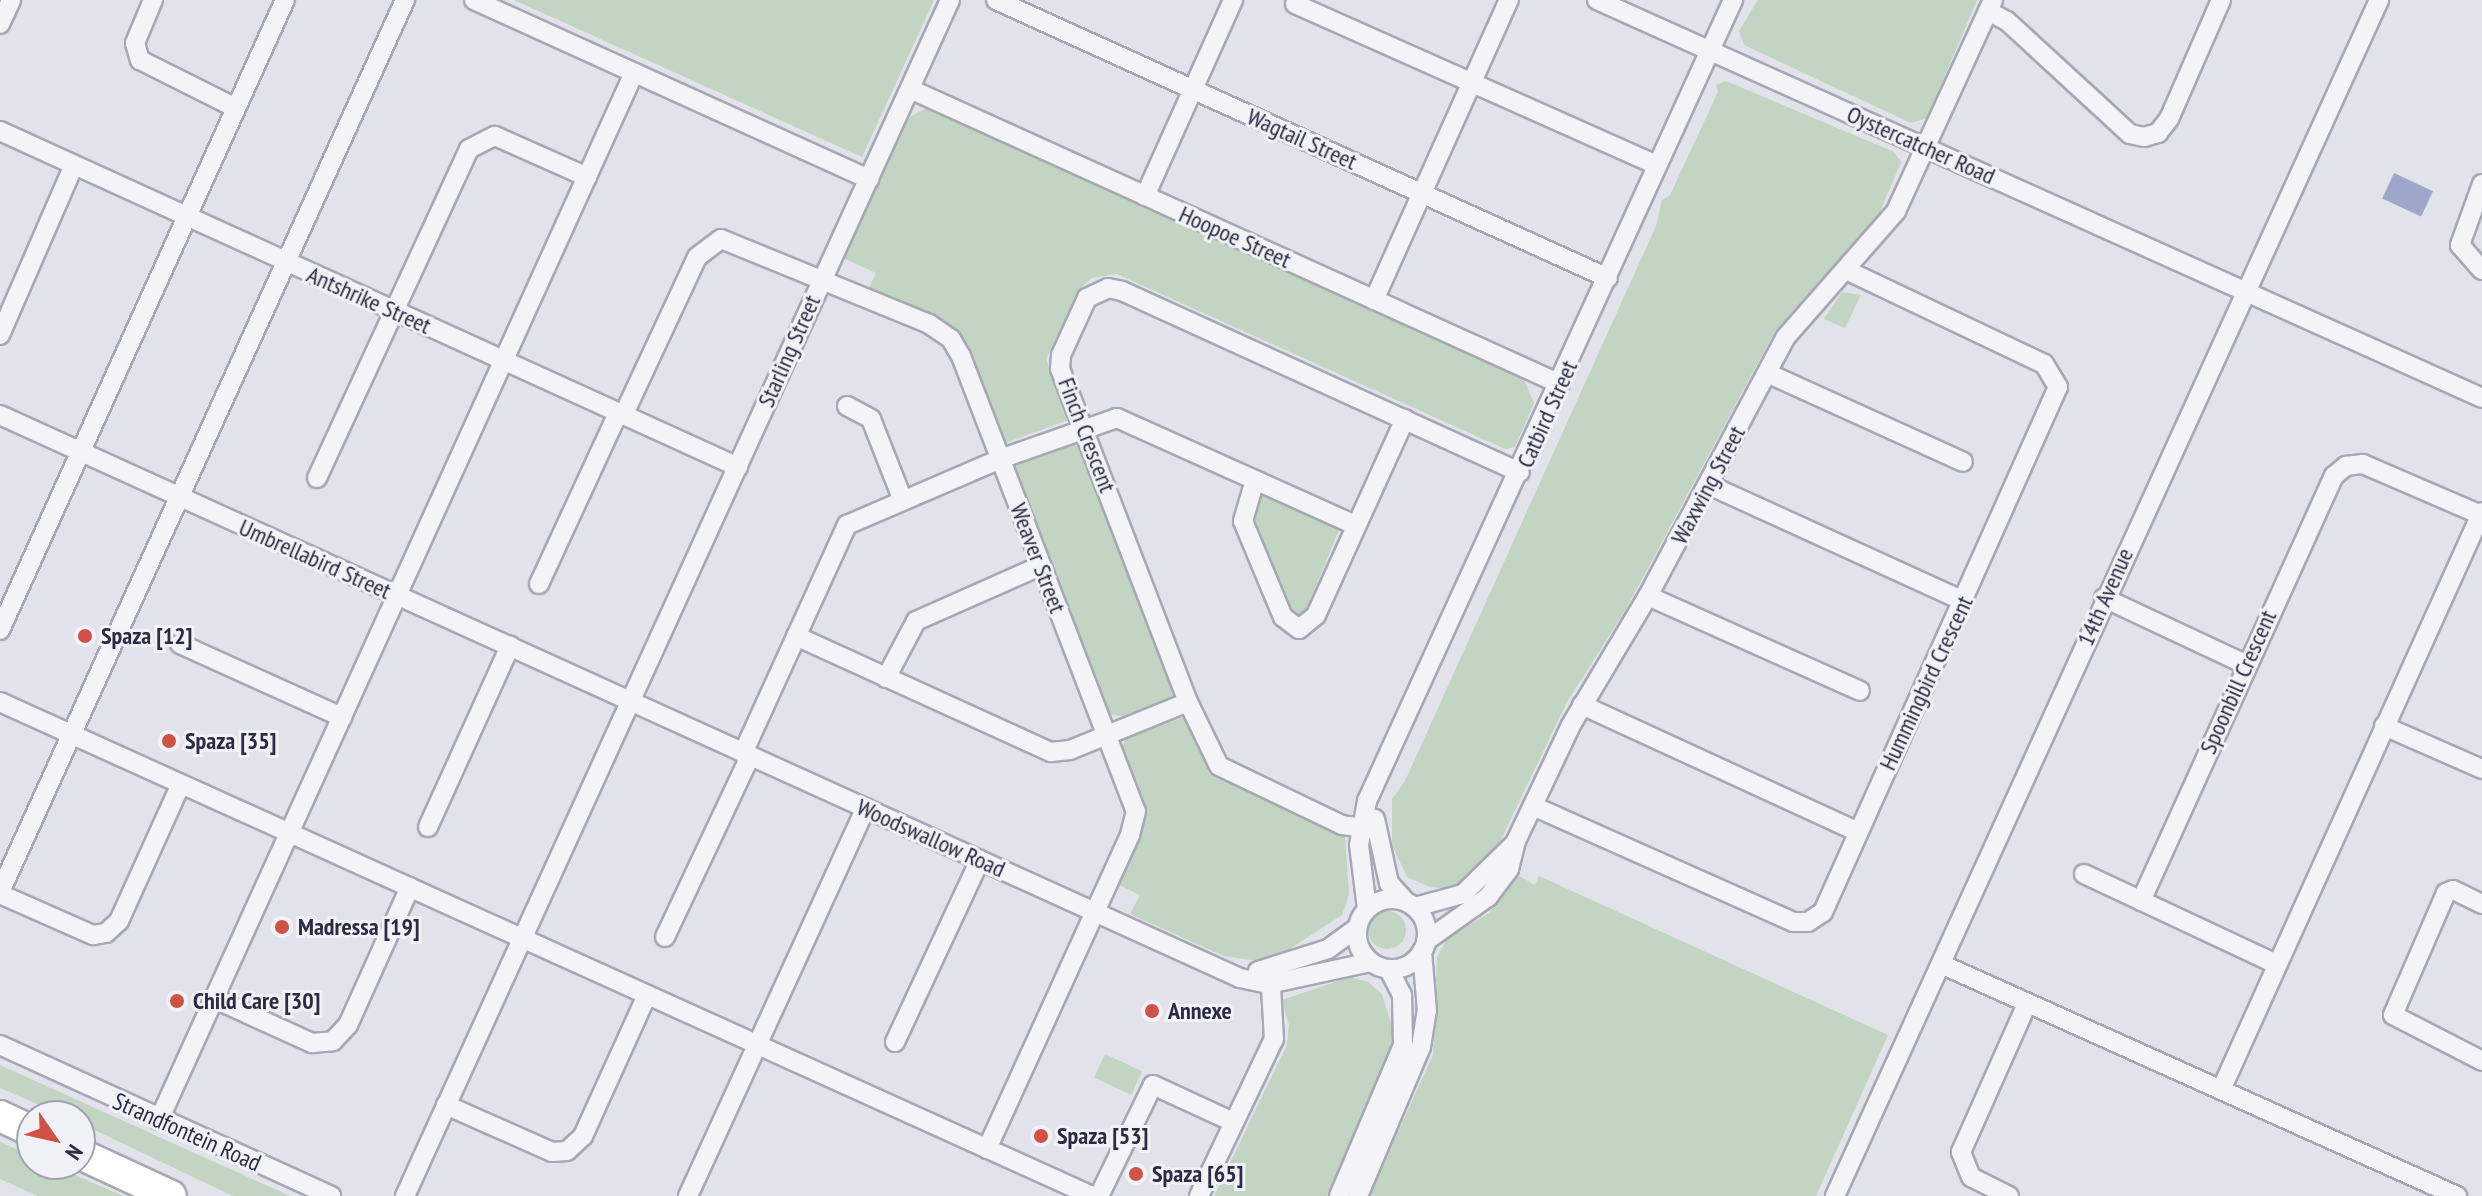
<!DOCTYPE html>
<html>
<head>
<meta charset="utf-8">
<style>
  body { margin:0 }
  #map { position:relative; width:2482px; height:1196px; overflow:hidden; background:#e1e2ea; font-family:"PT Sans Narrow",sans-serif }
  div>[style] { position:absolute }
  .green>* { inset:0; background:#c2d4c2; transform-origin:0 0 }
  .round { border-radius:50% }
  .water>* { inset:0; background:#9ca7ca; transform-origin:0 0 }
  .roads { filter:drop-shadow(2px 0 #a6a8b4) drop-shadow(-2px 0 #a6a8b4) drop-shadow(0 2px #a6a8b4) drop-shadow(0 -2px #a6a8b4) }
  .minor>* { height:18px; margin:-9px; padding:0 9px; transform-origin:9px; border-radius:9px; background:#f4f4f8 }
  .minor>.ring { margin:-9px; padding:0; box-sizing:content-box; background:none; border:18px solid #f4f4f8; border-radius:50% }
  .primary>* { height:30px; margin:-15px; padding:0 15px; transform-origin:15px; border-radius:15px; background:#fff }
  .dots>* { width:22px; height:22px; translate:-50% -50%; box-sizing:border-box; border:4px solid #f1f2f7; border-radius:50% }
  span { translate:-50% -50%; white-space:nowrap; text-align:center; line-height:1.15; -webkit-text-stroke:6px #f1f2f7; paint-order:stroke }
  .street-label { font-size:24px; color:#292c42 }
  .poi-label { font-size:24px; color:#292c42; font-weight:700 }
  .left { translate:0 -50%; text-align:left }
  .north { position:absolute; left:16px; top:1100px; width:80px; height:80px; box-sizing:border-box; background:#f1f2f7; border:2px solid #a1a3af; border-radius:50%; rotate:124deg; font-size:22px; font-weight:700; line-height:32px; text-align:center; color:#292c42 }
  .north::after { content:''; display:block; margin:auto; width:28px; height:36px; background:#d05145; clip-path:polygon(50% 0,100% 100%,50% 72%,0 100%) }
</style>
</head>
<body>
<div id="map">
  <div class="green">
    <i style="clip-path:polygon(514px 0,934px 0,862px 157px)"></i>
    <i style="clip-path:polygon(1758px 0,1977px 0,1927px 118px,1911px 123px,1744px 45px,1739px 31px)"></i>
    <i style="clip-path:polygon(1726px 81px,1894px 152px,1901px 162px,1879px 214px,1775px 331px,1626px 609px,1567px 702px,1494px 854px,1450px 889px,1430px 887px,1407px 877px,1392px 845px,1392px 799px,1405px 781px,1656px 226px,1662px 200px,1670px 195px,1718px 92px,1716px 85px)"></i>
    <i style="clip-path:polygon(926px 108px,1524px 380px,1534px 403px,1515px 447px,1505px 449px,1117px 274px,1092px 278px,1078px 290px,1046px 359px,1068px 420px,1005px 443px,960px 331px,869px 288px,876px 273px,843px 258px,910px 117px)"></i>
    <i style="clip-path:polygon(1842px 292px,1861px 295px,1845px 328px,1824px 319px)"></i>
    <i style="clip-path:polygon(1078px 443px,1179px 696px,1123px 716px,1110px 715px,1014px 464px)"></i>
    <i style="clip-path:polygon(1266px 492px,1339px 530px,1303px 617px,1297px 619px,1291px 617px,1251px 515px,1259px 496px)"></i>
    <i style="clip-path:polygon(1182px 718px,1190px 725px,1209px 774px,1345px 837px,1349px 894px,1342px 915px,1277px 957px,1257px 961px,1224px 956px,1130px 914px,1140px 895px,1117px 884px,1144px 822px,1122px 748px,1126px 738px)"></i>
    <i style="clip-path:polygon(1519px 876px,1535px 885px,1539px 876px,1888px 1035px,1816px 1196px,1369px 1196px,1433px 1055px,1437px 957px,1447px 939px,1489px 913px)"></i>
    <i class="round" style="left:1368px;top:911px;width:38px;height:38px"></i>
    <i style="clip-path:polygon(1350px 977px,1368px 982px,1382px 994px,1394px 1033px,1389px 1063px,1327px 1196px,1214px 1196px,1287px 1045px,1289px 1025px,1282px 1000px)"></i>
    <i style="left:1105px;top:1054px;width:41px;height:26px;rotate:25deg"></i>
    <i style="clip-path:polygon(0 1065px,212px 1161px,290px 1196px,233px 1196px,80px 1123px,80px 1116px,65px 1116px,0 1088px)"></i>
    <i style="clip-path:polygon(0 1142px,32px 1156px,32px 1164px,50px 1164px,123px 1196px,38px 1196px,0 1179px)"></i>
  </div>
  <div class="water">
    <i style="left:2394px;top:173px;width:43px;height:28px;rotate:25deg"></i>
  </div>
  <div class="roads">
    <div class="minor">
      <i style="left:153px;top:0;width:47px;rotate:112.7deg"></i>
      <i style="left:135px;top:43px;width:18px;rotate:74deg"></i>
      <i style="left:140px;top:60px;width:107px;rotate:26.6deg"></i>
      <i style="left:474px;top:0;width:434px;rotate:24.4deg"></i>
      <i style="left:996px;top:0;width:672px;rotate:24.43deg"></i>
      <i style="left:1597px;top:0;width:970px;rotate:24.21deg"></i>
      <i style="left:1295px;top:4px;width:396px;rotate:24deg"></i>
      <i style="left:1988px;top:11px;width:21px;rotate:28deg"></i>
      <i style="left:2007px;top:21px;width:167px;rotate:42.6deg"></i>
      <i style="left:2130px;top:134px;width:14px;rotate:12deg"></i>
      <i style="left:2144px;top:137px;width:15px;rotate:-16deg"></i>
      <i style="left:2158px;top:133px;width:18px;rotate:-52deg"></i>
      <i style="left:2169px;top:119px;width:130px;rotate:-66.4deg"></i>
      <i style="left:0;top:24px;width:26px;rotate:-65deg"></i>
      <i style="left:910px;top:89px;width:714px;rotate:24.41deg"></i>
      <i style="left:0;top:131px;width:811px;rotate:24.48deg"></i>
      <i style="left:2482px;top:184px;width:65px;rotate:109.8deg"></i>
      <i style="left:2460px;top:245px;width:33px;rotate:49deg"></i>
      <i style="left:1145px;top:196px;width:215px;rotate:-65.8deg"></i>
      <i style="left:1374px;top:300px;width:329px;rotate:-65.8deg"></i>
      <i style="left:0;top:335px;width:185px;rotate:-66.5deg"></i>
      <i style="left:1767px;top:373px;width:215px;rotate:24.4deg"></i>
      <i style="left:847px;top:406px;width:27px;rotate:28deg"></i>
      <i style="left:871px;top:419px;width:85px;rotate:68.6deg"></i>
      <i style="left:0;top:415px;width:1362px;rotate:24.42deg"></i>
      <i style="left:1240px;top:978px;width:30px;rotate:12deg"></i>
      <i style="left:1269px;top:984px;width:104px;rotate:-12.2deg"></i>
      <i style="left:623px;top:416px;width:175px;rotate:-65deg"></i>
      <i style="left:697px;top:257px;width:30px;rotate:-37deg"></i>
      <i style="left:721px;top:239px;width:225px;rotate:22.2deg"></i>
      <i style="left:929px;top:324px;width:27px;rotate:34deg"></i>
      <i style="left:951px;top:339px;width:20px;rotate:60deg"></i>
      <i style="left:961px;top:356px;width:487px;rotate:69deg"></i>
      <i style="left:1136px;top:811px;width:25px;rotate:104deg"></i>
      <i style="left:1130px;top:835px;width:345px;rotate:114.5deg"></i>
      <i style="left:317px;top:478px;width:362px;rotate:-65.2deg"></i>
      <i style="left:469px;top:149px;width:29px;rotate:-27deg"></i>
      <i style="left:495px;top:136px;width:101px;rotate:24deg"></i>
      <i style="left:1255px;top:480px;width:43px;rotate:106.3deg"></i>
      <i style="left:1243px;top:521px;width:104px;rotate:67.4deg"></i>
      <i style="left:1283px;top:617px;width:20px;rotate:37deg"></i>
      <i style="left:1299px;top:629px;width:22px;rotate:-39deg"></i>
      <i style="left:1316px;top:615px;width:215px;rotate:-65.6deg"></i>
      <i style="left:1709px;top:485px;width:279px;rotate:24.5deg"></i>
      <i style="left:539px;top:584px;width:188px;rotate:-65.2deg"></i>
      <i style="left:1648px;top:596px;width:232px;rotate:24.1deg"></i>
      <i style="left:2104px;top:598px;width:156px;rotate:25.1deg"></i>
      <i style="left:0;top:630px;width:691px;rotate:-65.66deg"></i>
      <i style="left:796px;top:636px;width:280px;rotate:24.5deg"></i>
      <i style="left:1051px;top:752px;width:19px;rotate:-6deg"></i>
      <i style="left:1070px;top:750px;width:127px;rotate:-22.1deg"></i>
      <i style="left:180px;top:644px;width:178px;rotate:24.3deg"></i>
      <i style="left:886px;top:678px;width:64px;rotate:-62.2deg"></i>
      <i style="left:916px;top:621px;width:136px;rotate:-23.9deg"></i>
      <i style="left:0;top:702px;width:1199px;rotate:24.34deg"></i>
      <i style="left:1582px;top:705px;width:304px;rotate:24.7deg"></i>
      <i style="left:2384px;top:726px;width:107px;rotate:23.7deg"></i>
      <i style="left:743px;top:753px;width:251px;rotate:-65.5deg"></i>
      <i style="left:847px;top:525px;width:167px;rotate:-23.3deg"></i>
      <i style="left:1000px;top:459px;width:124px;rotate:-19.3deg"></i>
      <i style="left:1117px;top:418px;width:261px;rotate:24.2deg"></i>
      <i style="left:1533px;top:806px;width:285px;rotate:24deg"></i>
      <i style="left:1793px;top:922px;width:15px"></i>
      <i style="left:1808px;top:922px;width:18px;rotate:-34deg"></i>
      <i style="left:1823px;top:912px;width:575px;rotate:-65.89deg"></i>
      <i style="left:2058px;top:387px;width:27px;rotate:-121deg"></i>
      <i style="left:2044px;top:364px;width:217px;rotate:-154.6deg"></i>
      <i style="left:1375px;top:819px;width:66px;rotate:77.7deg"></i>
      <i style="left:1389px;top:883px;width:24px;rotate:48deg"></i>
      <i style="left:428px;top:827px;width:199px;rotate:-65.6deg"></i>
      <i style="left:1374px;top:829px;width:32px;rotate:-173deg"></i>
      <i style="left:1342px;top:825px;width:136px;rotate:-154.4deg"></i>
      <i style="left:1219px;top:766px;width:71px;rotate:-115.8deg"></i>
      <i style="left:1188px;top:702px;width:357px;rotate:-111deg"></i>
      <i style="left:1060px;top:369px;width:14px;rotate:-86deg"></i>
      <i style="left:1061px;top:355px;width:63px;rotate:-65.5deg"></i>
      <i style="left:1087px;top:298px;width:23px;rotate:-25deg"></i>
      <i style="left:1108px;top:288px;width:14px;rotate:12deg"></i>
      <i style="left:1122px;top:291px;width:437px;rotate:24.5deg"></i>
      <i style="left:2084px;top:874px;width:212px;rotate:25.1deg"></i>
      <i style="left:0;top:892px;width:980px;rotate:-65.58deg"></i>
      <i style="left:0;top:894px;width:102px;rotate:23.8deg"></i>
      <i style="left:93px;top:935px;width:13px;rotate:-9deg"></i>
      <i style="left:106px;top:933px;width:18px;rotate:-43deg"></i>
      <i style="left:119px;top:921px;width:150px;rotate:-65.7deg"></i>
      <i class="ring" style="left:1357px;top:899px;width:52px;height:52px"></i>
      <i style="left:2141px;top:901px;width:467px;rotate:-65.6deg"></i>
      <i style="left:2334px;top:476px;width:16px;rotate:-40deg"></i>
      <i style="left:2346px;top:466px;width:17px;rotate:-7deg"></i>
      <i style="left:2363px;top:464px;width:129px;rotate:23.4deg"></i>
      <i style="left:2482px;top:904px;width:32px;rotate:-154deg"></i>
      <i style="left:2453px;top:890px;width:8px;rotate:157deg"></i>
      <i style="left:2446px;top:893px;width:133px;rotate:113.5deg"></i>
      <i style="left:2393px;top:1015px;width:100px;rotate:27.3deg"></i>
      <i style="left:1415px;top:907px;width:50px;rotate:-15.2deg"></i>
      <i style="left:1463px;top:894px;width:69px;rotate:-44.4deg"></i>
      <i style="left:1367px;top:909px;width:64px;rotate:-97.1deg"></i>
      <i style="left:1359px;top:845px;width:45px;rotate:-79.7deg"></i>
      <i style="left:1367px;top:801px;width:881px;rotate:-65.44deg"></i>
      <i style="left:665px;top:937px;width:200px;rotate:-64.8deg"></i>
      <i style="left:1426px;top:941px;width:76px;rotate:-35.4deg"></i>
      <i style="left:1488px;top:897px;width:35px;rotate:-53deg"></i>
      <i style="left:1509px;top:869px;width:29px;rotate:-76deg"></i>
      <i style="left:1516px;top:841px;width:128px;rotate:-64.6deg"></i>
      <i style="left:1571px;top:725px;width:150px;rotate:-59.2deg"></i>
      <i style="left:1648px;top:596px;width:292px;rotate:-62deg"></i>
      <i style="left:1785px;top:338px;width:169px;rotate:-48.8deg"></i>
      <i style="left:1896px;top:211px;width:232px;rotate:-65.3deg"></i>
      <i style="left:1941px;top:964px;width:566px;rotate:24.21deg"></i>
      <i style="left:1258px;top:971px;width:73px;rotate:-17.4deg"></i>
      <i style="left:1328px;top:949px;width:36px;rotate:-36deg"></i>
      <i style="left:215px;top:999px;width:107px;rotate:24.4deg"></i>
      <i style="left:312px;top:1043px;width:21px;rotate:-5deg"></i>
      <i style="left:333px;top:1041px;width:22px;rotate:-47deg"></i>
      <i style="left:348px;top:1025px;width:151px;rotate:-65.8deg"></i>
      <i style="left:895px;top:1042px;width:201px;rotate:-65deg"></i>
      <i style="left:0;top:1045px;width:364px;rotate:24.5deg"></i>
      <i style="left:2221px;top:1090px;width:634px;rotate:-65.7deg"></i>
      <i style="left:446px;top:1105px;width:116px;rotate:23.9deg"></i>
      <i style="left:552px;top:1152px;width:15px;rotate:-4deg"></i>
      <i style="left:567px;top:1151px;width:22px;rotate:-43deg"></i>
      <i style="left:583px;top:1136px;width:155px;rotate:-65.6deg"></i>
      <i style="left:159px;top:1120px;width:1150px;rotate:-65.6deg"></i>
      <i style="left:405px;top:1196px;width:1314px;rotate:-65.5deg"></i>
      <i style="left:688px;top:1196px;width:427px;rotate:-65.4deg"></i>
      <i style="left:1099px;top:1196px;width:123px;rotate:-64.1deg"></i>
      <i style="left:1153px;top:1085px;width:88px;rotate:24.8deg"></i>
      <i style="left:1199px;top:1196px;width:174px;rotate:-64.5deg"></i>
      <i style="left:1274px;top:1039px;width:69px;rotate:-93.3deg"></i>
      <i style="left:1339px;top:1196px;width:164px;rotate:-67deg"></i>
      <i style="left:1403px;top:1045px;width:50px;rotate:-91.1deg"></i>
      <i style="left:1402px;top:995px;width:29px;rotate:-117deg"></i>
      <i style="left:1358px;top:1196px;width:162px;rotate:-67.1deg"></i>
      <i style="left:1421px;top:1047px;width:36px;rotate:-81deg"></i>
      <i style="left:1427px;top:1011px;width:60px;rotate:-94.8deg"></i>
      <i style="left:1835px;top:1196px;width:1314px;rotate:-65.54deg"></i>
      <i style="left:2009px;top:1196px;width:42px;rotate:-153.4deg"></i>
      <i style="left:1971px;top:1177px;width:27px;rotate:-112deg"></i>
      <i style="left:1961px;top:1152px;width:162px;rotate:-66deg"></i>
    </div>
    <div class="primary">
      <i style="left:0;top:1116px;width:35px;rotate:25deg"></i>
      <i style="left:80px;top:1154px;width:100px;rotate:24.8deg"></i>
    </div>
  </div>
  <div class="dots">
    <i style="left:85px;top:636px;background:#d05145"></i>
    <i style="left:169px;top:741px;background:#d05145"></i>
    <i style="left:282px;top:927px;background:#d05145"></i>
    <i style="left:177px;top:1001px;background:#d05145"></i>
    <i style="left:1152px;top:1011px;background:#d05145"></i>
    <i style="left:1041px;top:1136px;background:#d05145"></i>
    <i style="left:1136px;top:1174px;background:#d05145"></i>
  </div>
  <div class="street-label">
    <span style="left:1302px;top:139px;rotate:24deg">Wagtail Street</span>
    <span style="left:1921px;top:145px;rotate:24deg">Oystercatcher Road</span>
    <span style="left:1235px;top:237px;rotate:24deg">Hoopoe Street</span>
    <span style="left:369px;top:300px;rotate:24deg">Antshrike Street</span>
    <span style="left:789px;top:351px;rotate:-66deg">Starling Street</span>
    <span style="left:1547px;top:414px;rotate:-66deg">Catbird Street</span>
    <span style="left:1087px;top:435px;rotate:69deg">Finch Crescent</span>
    <span style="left:1708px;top:485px;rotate:-62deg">Waxwing Street</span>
    <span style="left:1038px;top:558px;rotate:69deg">Weaver Street</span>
    <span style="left:315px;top:559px;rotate:24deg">Umbrellabird Street</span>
    <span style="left:2105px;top:597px;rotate:-66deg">14th Avenue</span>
    <span style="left:2238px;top:682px;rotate:-66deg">Spoonbill Crescent</span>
    <span style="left:1926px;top:683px;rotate:-65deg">Hummingbird Crescent</span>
    <span style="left:931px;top:838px;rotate:24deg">Woodswallow Road</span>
    <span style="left:187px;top:1132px;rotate:24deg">Strandfontein Road</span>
  </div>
  <div class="poi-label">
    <span class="left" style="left:101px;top:636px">Spaza [12]</span>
    <span class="left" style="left:185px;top:741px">Spaza [35]</span>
    <span class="left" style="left:298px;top:927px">Madressa [19]</span>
    <span class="left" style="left:193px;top:1001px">Child Care [30]</span>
    <span class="left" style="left:1168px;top:1011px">Annexe</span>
    <span class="left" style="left:1057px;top:1136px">Spaza [53]</span>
    <span class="left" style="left:1152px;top:1174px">Spaza [65]</span>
  </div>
  <div class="north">N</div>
</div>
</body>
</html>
